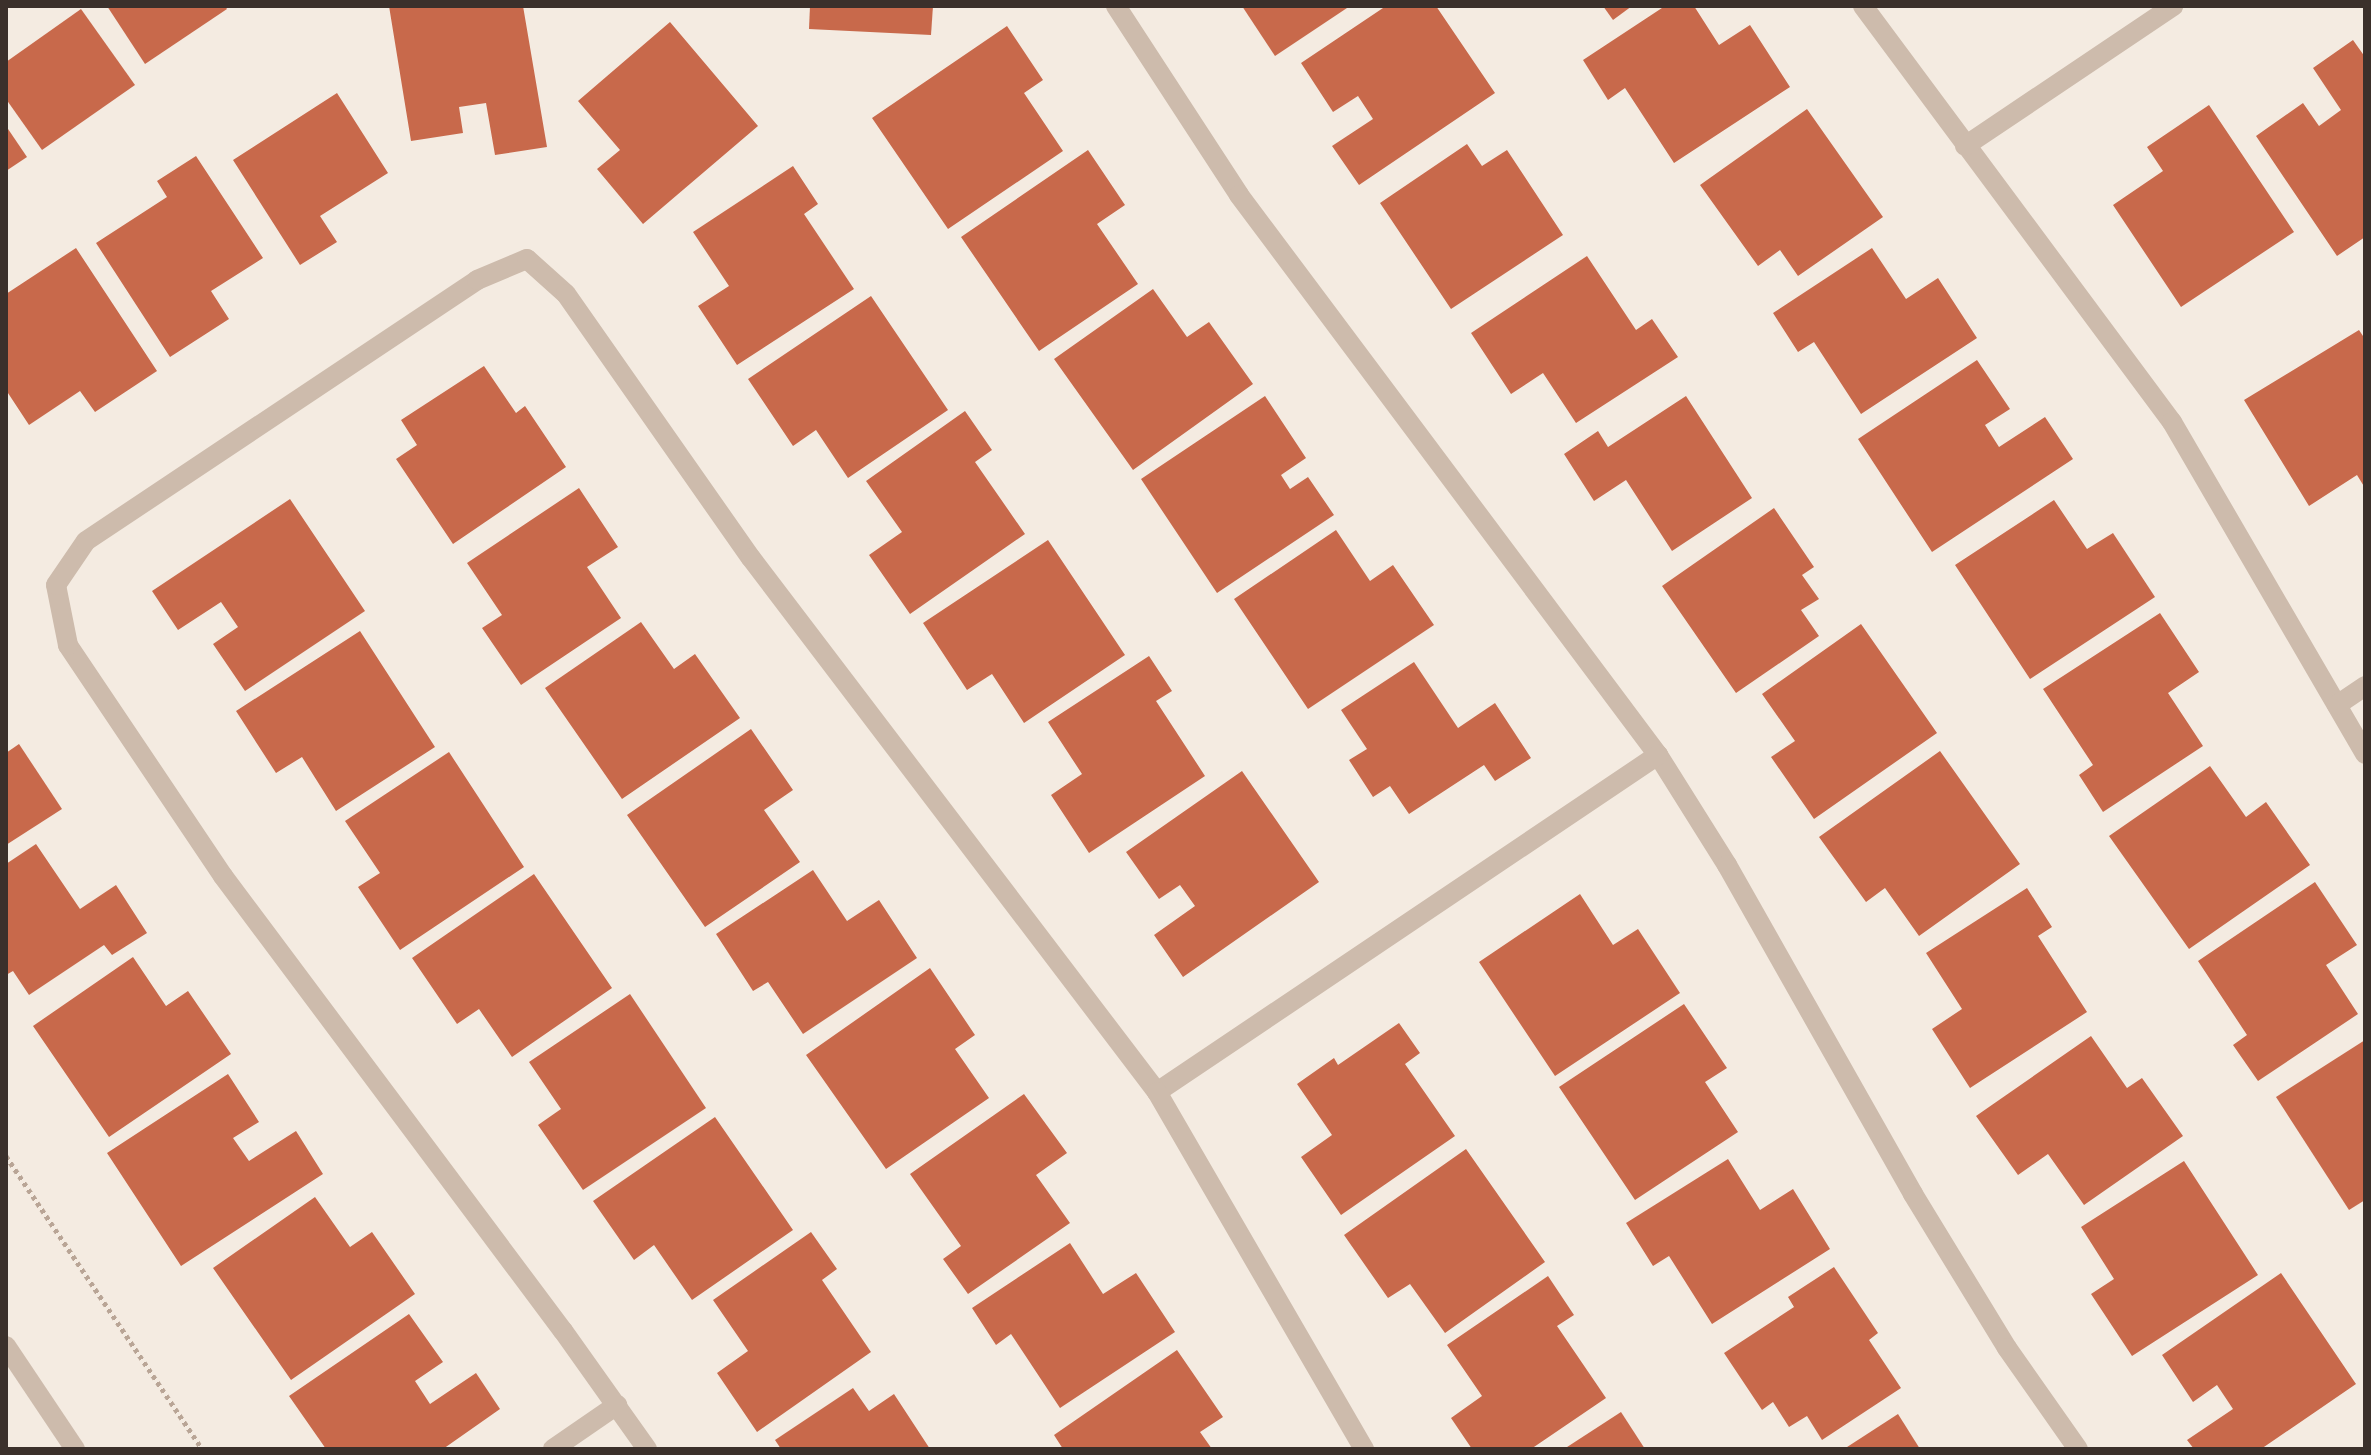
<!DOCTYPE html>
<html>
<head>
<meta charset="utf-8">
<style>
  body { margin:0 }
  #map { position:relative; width:2371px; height:1455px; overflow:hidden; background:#f4ebe1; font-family:"DejaVu Sans",sans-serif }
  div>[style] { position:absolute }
  .building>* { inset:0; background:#c8694b }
  .path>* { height:5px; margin-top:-2.5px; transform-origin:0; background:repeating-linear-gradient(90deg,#b9a596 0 4px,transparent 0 8px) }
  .minor>* { height:20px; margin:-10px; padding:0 10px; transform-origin:10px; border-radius:10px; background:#cdbbac }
  .tertiary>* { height:20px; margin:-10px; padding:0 10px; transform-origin:10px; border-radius:10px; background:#cdbbac }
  span { translate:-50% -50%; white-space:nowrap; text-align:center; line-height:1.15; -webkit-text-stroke:6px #fbf5ee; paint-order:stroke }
  .frame { position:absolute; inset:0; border:8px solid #3b302b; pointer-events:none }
</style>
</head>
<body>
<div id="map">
  <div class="building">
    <i style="clip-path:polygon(107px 6px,225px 6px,227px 9px,145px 64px)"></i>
    <i style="clip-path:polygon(389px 6px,523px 6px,547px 147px,495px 155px,486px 103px,459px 107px,463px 133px,411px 141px)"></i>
    <i style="clip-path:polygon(810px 6px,933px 6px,931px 35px,809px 29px)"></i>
    <i style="clip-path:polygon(1242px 6px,1350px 6px,1275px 56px)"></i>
    <i style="clip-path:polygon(1386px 6px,1436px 6px,1495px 93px,1359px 185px,1332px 146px,1373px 119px,1358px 96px,1333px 112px,1301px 63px)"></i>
    <i style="clip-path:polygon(1603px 6px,1632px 6px,1613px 20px)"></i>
    <i style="clip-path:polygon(1665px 6px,1694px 6px,1719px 45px,1750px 25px,1790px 87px,1674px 163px,1625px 88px,1608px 100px,1583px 60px)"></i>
    <i style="clip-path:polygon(81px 9px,135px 85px,42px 150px,6px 99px,6px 62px)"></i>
    <i style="clip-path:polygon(670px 22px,758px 126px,643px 224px,597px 169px,620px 150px,578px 101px)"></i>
    <i style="clip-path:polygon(1007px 26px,1043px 80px,1024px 93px,1063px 151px,948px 229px,872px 118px)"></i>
    <i style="clip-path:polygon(2353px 40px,2365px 57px,2365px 237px,2337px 256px,2256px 136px,2303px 103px,2319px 126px,2341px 110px,2313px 68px)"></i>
    <i style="clip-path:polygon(337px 93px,388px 173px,320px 216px,337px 242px,300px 265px,233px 160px)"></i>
    <i style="clip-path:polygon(2209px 105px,2294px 232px,2181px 307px,2113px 205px,2163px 171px,2147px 147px)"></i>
    <i style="clip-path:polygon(1807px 109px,1883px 217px,1798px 276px,1780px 250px,1758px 266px,1700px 185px)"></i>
    <i style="clip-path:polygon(6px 126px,27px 157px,6px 171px)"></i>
    <i style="clip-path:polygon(1467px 144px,1482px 166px,1507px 150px,1563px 235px,1451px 309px,1380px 203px)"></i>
    <i style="clip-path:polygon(1088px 150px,1125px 205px,1097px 224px,1138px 284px,1039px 351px,961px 237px)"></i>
    <i style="clip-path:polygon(196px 156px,263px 258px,211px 291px,229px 319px,170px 357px,96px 243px,167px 197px,157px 181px)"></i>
    <i style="clip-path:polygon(793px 166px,818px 204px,804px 214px,854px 289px,737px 365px,698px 306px,729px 286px,693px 232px)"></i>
    <i style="clip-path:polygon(76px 248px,157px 371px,95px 412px,80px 391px,29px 425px,6px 390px,6px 294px)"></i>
    <i style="clip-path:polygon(1872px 248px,1906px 299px,1938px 278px,1977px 338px,1861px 414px,1814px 342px,1798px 352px,1773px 313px)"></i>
    <i style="clip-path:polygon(1587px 256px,1636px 330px,1652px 319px,1678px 357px,1576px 423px,1543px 373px,1511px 394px,1471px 333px)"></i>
    <i style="clip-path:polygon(1153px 289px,1187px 337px,1209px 322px,1253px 384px,1133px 470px,1054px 359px)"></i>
    <i style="clip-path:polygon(871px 296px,948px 410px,848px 478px,816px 430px,793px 446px,748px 379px)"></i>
    <i style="clip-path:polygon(2359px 330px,2365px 339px,2365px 488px,2357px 475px,2309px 506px,2244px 400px)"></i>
    <i style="clip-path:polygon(1977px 360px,2010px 409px,1985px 425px,1999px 447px,2045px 417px,2073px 459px,1932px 552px,1858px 439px)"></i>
    <i style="clip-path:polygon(484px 366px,516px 413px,525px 406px,566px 467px,453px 544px,396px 459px,417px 445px,401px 420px)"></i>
    <i style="clip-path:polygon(1265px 396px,1306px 458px,1281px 475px,1290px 489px,1308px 477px,1334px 515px,1217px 593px,1141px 479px)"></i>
    <i style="clip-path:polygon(1686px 396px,1752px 498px,1672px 551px,1626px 480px,1594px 501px,1564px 454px,1598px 431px,1608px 447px)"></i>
    <i style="clip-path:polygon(965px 411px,992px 450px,975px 462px,1025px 534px,910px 614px,869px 555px,902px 532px,866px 481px)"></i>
    <i style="clip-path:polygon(579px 488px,618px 547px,587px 567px,621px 618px,521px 685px,482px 628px,502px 615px,467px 563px)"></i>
    <i style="clip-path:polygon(290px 499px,365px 611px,245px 691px,213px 644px,238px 627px,221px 602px,178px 630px,152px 591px)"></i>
    <i style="clip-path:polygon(2054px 500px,2087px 549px,2113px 533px,2155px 597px,2030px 679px,1955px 565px)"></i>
    <i style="clip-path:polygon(1774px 508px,1814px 567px,1802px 575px,1819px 599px,1801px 610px,1819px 636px,1736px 693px,1662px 586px)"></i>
    <i style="clip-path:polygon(1336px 530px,1370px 581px,1393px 565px,1434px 625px,1308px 709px,1234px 599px)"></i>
    <i style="clip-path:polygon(1048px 540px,1125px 655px,1024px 723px,992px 674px,967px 690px,923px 623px)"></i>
    <i style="clip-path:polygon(2160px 613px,2199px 672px,2168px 693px,2203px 746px,2103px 812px,2079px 775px,2093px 765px,2043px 689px)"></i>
    <i style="clip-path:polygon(641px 622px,674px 669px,695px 654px,740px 718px,622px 799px,545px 688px)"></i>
    <i style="clip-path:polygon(1861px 624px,1937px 733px,1814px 819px,1771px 757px,1795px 741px,1762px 694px)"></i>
    <i style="clip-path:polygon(360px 631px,435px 747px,336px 811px,302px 757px,276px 773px,236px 711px)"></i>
    <i style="clip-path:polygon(1149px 656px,1172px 691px,1156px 701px,1205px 776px,1089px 853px,1051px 795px,1082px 774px,1048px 722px)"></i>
    <i style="clip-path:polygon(1414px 662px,1458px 728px,1495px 703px,1531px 758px,1495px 781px,1484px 765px,1409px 814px,1390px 786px,1373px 797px,1349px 760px,1367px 749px,1341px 710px)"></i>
    <i style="clip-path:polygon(751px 729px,793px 790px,764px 810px,800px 862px,705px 927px,627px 815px)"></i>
    <i style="clip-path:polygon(19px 744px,62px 809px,6px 845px,6px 753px)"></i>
    <i style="clip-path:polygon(1940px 751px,2020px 864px,1919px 936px,1885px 888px,1866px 902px,1819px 837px)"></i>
    <i style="clip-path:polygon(449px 752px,524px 867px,400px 950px,358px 887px,380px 873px,345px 821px)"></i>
    <i style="clip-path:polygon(2210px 766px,2246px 817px,2266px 802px,2310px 865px,2189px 949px,2109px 836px)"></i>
    <i style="clip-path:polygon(1242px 771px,1319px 882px,1183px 977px,1154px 935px,1195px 906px,1180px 885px,1159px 899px,1126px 852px)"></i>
    <i style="clip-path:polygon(36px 844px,80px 909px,116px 885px,147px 933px,112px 955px,104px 945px,29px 995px,13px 971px,6px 975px,6px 864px)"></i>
    <i style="clip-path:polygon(813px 870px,847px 921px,879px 900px,917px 958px,803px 1034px,768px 982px,753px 991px,716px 934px)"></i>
    <i style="clip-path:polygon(534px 874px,612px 988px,512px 1057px,479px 1009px,457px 1024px,412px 958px)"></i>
    <i style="clip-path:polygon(2315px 882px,2357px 945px,2326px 965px,2358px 1014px,2258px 1081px,2233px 1045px,2247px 1035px,2198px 961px)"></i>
    <i style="clip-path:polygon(2027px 888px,2052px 927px,2038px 936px,2087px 1012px,1970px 1088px,1932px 1029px,1962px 1009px,1926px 953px)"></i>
    <i style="clip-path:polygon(1580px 894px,1613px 945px,1638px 929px,1680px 993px,1555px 1076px,1479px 962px)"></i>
    <i style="clip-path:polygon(133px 957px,166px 1006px,188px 991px,231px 1054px,109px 1137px,33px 1026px)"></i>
    <i style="clip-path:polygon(930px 968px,975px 1035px,955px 1049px,989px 1098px,886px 1169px,806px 1055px)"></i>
    <i style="clip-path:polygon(630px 994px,706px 1108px,583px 1190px,538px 1125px,561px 1109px,529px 1062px)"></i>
    <i style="clip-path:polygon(1684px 1004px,1727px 1068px,1705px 1082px,1738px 1132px,1635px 1200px,1559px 1087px)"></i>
    <i style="clip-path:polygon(1399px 1023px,1420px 1053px,1405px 1064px,1455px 1136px,1341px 1215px,1301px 1157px,1332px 1135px,1297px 1084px,1334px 1058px,1338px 1065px)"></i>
    <i style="clip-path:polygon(2091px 1036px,2127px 1088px,2142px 1078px,2183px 1136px,2084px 1205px,2048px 1154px,2018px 1175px,1976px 1116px)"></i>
    <i style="clip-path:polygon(2365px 1040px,2365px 1200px,2349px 1210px,2276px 1097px)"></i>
    <i style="clip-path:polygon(228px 1074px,259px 1122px,233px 1138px,249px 1161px,296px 1131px,323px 1174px,181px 1266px,107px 1153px)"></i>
    <i style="clip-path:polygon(1024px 1094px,1067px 1153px,1036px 1175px,1070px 1223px,968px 1294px,943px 1259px,961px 1246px,910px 1174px)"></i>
    <i style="clip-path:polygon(715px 1117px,793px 1230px,692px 1300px,654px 1245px,634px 1260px,593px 1201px)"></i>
    <i style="clip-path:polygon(1466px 1149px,1545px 1262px,1445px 1333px,1410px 1284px,1388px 1298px,1344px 1235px)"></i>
    <i style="clip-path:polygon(1728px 1159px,1760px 1210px,1793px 1189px,1830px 1249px,1712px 1324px,1669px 1256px,1653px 1266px,1626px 1223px)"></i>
    <i style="clip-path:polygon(2184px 1161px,2258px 1275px,2132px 1356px,2091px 1294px,2114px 1279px,2081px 1227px)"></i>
    <i style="clip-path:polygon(315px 1197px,350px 1247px,372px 1232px,415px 1294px,291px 1380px,213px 1268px)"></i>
    <i style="clip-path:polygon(811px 1232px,837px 1269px,822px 1280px,871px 1352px,757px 1432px,717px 1373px,748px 1351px,713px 1300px)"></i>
    <i style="clip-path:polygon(1070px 1243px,1103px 1294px,1136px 1273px,1175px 1332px,1060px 1408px,1011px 1334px,996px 1345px,972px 1308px)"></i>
    <i style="clip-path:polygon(1834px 1267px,1878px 1333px,1869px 1340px,1901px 1388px,1822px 1440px,1807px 1416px,1789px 1427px,1773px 1402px,1762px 1410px,1724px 1353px,1794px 1307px,1788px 1297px)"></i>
    <i style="clip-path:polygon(2281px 1273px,2356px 1384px,2261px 1449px,2194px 1449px,2187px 1440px,2233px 1409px,2217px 1385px,2193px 1402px,2162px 1355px)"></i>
    <i style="clip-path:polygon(1548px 1276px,1574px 1315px,1557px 1326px,1606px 1398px,1531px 1449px,1472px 1449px,1451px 1418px,1482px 1396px,1447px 1345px)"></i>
    <i style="clip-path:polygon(409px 1314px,443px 1362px,415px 1381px,430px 1404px,476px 1373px,500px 1409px,443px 1449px,326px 1449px,289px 1396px)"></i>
    <i style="clip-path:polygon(1177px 1350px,1223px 1417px,1200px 1432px,1212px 1449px,1063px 1449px,1054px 1435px)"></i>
    <i style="clip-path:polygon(853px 1388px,869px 1411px,894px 1394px,930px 1449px,781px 1449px,775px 1440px)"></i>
    <i style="clip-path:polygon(1621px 1412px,1645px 1449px,1564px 1449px)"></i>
    <i style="clip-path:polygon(1898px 1414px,1920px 1449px,1844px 1449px)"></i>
  </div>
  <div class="path">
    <i style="left:6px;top:1156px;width:353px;rotate:56.2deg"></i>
  </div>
  <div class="minor">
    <i style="left:1116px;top:6px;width:225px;rotate:56.9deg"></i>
    <i style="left:1239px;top:195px;width:699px;rotate:53.2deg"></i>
    <i style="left:1658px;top:755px;width:130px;rotate:57.9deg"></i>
    <i style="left:1727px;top:865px;width:378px;rotate:60.5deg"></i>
    <i style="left:1913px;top:1194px;width:180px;rotate:58.6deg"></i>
    <i style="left:2007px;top:1348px;width:123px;rotate:54.9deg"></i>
    <i style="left:1863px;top:6px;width:518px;rotate:53.4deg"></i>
    <i style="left:2172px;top:422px;width:384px;rotate:59.8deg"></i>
    <i style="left:1965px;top:146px;width:251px;rotate:-33.9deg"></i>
    <i style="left:2337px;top:705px;width:34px;rotate:-34deg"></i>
    <i style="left:1157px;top:1092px;width:604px;rotate:-33.93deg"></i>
    <i style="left:553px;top:1449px;width:78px;rotate:-34.5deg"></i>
    <i style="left:647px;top:1449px;width:145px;rotate:-125.4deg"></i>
    <i style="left:563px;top:1331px;width:568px;rotate:-126.77deg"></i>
    <i style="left:223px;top:876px;width:278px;rotate:-123.9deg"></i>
    <i style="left:68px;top:645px;width:61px;rotate:-101.3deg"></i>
    <i style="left:56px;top:585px;width:53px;rotate:-55.7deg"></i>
    <i style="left:86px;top:541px;width:470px;rotate:-33.7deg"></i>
    <i style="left:477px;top:280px;width:54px;rotate:-22.8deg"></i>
    <i style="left:527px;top:259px;width:52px;rotate:41.9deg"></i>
    <i style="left:566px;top:294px;width:322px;rotate:55deg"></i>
    <i style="left:751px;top:558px;width:671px;rotate:52.75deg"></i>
    <i style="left:1157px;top:1092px;width:413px;rotate:59.9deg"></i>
  </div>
  <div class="tertiary">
    <i style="left:6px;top:1346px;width:124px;rotate:56.2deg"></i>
  </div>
  <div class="frame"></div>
</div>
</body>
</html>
